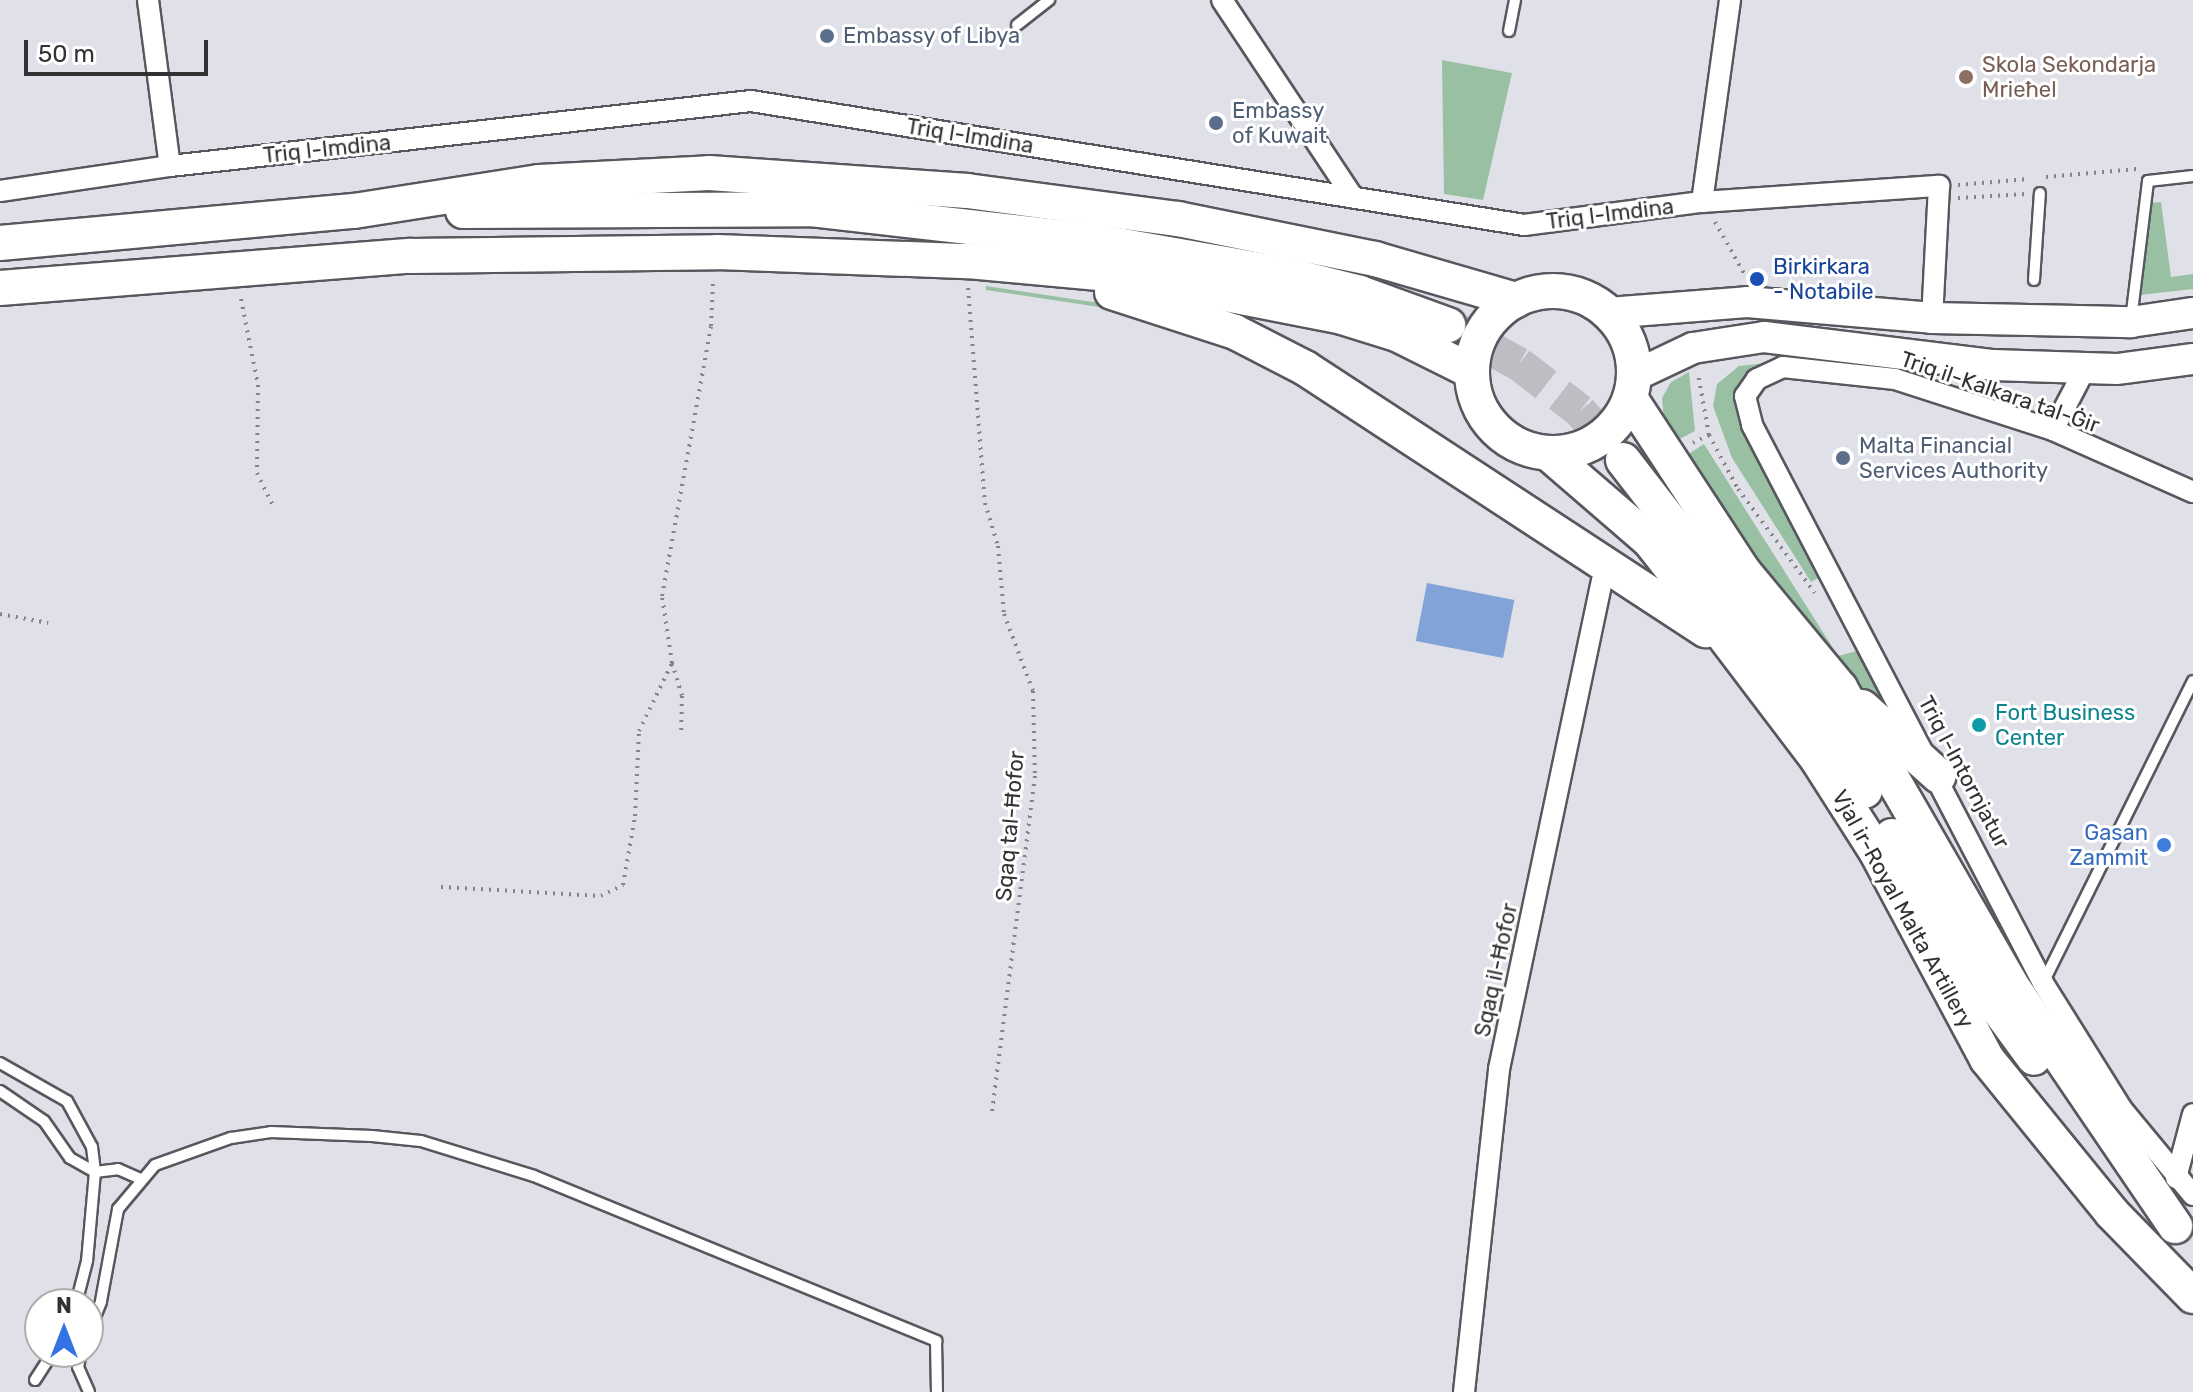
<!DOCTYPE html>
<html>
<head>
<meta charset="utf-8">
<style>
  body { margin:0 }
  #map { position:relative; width:2193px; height:1392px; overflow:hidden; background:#e0e1e8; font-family:Rubik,sans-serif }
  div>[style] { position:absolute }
  .green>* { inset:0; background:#9ac0a4 }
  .water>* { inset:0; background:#82a3d7; transform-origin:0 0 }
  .trunk-tunnel>* { height:34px; margin-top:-17px; transform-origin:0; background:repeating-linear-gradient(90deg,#bdbec4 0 34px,transparent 0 51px) }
  .path>* { height:4px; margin-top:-2px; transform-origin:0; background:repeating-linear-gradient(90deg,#838388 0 2px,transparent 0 8px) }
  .roads { filter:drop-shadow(2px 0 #57585e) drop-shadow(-2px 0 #57585e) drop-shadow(0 2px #57585e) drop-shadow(0 -2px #57585e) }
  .service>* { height:10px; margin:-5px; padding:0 5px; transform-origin:5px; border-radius:5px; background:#fff }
  .minor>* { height:20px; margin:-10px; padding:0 10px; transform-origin:10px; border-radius:10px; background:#fff }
  .secondary>* { height:30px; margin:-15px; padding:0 15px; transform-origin:15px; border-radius:15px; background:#fff }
  .trunk>* { height:34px; margin:-17px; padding:0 17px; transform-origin:17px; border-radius:17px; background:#fff }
  .trunk>.ring { margin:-17px; padding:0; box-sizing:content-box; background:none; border:34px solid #fff; border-radius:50% }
  .dots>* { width:22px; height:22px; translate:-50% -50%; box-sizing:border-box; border:4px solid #fff; border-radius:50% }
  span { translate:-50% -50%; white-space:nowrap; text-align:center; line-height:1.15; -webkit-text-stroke:6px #fff; paint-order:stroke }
  .service-label { font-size:22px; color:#4e5e75 }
  .left { translate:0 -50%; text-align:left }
  .education-label { font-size:22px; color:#785e54 }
  .street-label { font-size:22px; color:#323235 }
  .transit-label { font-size:22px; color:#164399 }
  .culture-label { font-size:22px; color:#0d838f }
  .shop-label { font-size:22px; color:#366cbe }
  .right { translate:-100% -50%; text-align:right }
  .north { position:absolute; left:24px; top:1288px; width:80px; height:80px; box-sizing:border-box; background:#fff; border:2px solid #adadae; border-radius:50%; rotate:0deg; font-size:22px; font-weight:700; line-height:32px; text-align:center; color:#323235 }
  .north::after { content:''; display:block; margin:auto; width:28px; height:36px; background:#3474e2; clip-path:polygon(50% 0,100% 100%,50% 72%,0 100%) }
  .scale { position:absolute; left:24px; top:40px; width:184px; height:36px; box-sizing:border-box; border:4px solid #323235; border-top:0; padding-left:10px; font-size:24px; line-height:28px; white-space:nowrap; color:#323235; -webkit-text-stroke:6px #fff; paint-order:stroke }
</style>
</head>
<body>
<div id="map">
  <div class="green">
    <i style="clip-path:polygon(1442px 60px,1512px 73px,1483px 200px,1444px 194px)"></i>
    <i style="clip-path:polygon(2161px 202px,2171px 277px,2193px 274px,2193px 289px,2140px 295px,2151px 203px)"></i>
    <i style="clip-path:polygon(986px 286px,1126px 307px,1216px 341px,1126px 311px,986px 290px)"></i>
    <i style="clip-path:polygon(1775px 362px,1750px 370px,1737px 393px,1742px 432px,1820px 577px,1811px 582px,1732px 458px,1713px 406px,1717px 384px,1739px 366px)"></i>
    <i style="clip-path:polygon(1689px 372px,1695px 431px,1674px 442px,1664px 421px,1662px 398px,1671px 382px)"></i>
    <i style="clip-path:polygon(1704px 444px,1838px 656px,1857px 651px,1882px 699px,1876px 703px,1833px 663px,1679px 460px)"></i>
  </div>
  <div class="water">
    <i style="left:1427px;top:583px;width:89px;height:59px;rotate:11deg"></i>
  </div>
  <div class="trunk-tunnel">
    <i style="left:1448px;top:325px;width:81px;rotate:28.8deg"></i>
    <i style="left:1519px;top:364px;width:77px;rotate:37.6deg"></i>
    <i style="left:1580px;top:411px;width:65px;rotate:48.7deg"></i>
  </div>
  <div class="path">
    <i style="left:2046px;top:177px;width:91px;rotate:-5deg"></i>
    <i style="left:1958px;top:185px;width:71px;rotate:-4.8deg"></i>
    <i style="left:1958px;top:198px;width:68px;rotate:-3.4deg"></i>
    <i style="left:1715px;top:222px;width:63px;rotate:60.6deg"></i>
    <i style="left:968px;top:288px;width:216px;rotate:85.5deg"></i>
    <i style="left:985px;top:503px;width:45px;rotate:73.2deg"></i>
    <i style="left:998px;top:546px;width:68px;rotate:85deg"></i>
    <i style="left:1004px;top:614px;width:82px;rotate:69.4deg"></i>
    <i style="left:1033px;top:691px;width:85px;rotate:88.7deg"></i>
    <i style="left:1035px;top:776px;width:340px;rotate:97.3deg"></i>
    <i style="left:241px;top:299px;width:88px;rotate:78.8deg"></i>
    <i style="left:258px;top:385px;width:88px;rotate:90.7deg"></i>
    <i style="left:257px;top:473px;width:39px;rotate:64deg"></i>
    <i style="left:1709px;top:435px;width:61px;rotate:61.8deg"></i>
    <i style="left:1738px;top:489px;width:129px;rotate:53.5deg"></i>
    <i style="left:1693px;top:443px;width:18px;rotate:-27deg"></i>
    <i style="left:1709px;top:435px;width:62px;rotate:-100.2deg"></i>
    <i style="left:0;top:614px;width:49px;rotate:10.6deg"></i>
    <i style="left:672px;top:663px;width:34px;rotate:73deg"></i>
    <i style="left:682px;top:696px;width:40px;rotate:91.4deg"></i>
    <i style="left:441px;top:887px;width:160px;rotate:3.2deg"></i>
    <i style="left:601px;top:896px;width:25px;rotate:-27deg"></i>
    <i style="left:623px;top:885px;width:70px;rotate:-80.1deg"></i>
    <i style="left:635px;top:816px;width:85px;rotate:-87.3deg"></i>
    <i style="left:639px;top:731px;width:76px;rotate:-64.1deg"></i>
    <i style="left:672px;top:663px;width:68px;rotate:-98.5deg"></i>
    <i style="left:662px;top:596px;width:274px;rotate:-79.7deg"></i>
    <i style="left:711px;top:326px;width:44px;rotate:-87.4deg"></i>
  </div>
  <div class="roads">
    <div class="service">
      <i style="left:1017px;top:25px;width:41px;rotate:-38deg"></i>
      <i style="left:1509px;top:31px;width:32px;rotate:-79deg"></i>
      <i style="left:2034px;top:280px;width:87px;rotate:-86.1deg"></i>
      <i style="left:2131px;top:320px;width:140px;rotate:-83deg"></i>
      <i style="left:2148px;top:181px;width:45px;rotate:-6.3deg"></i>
      <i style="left:2043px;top:983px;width:337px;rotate:-63.6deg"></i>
      <i style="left:0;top:1063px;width:77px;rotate:29.6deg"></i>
      <i style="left:67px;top:1101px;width:52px;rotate:61.5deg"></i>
      <i style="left:92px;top:1147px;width:25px;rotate:83deg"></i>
      <i style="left:95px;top:1172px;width:89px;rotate:95.1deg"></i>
      <i style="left:87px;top:1261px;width:44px;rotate:104.3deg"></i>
      <i style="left:0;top:1091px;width:53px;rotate:34.3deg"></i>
      <i style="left:44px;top:1121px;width:45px;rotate:54.9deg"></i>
      <i style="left:70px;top:1158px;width:29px;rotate:29deg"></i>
      <i style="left:95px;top:1172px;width:23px;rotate:-7deg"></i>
      <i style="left:118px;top:1169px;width:24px;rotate:24deg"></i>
      <i style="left:88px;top:1334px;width:35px;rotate:-68deg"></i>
      <i style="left:101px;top:1301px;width:94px;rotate:-79.5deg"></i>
      <i style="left:118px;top:1209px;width:57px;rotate:-49.9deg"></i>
      <i style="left:155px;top:1165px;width:81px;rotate:-19.6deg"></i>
      <i style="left:231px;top:1138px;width:40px;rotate:-8.5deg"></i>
      <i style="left:271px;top:1132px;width:101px;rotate:2.3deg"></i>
      <i style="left:372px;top:1136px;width:49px;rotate:5.8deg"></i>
      <i style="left:421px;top:1141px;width:118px;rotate:17.2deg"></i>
      <i style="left:534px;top:1176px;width:435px;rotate:22.3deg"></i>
      <i style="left:936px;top:1341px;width:51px;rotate:88.9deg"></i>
      <i style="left:81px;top:1352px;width:15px;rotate:101deg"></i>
      <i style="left:78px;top:1367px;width:27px;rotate:66deg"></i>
      <i style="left:35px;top:1380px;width:33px;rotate:-57deg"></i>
    </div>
    <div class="minor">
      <i style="left:148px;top:0;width:167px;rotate:82.5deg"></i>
      <i style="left:1222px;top:0;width:237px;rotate:56.4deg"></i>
      <i style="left:0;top:191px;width:172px;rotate:-8.4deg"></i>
      <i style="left:170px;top:166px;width:585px;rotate:-6.38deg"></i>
      <i style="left:751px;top:101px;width:783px;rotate:9.11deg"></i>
      <i style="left:1524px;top:225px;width:179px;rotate:-7.4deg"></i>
      <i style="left:1702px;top:202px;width:238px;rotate:-3.9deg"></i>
      <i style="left:1939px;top:186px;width:132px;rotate:93deg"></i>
      <i style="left:1702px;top:202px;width:204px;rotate:-82.1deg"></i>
      <i style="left:2053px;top:430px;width:69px;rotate:-62.3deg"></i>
      <i style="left:2193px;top:492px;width:153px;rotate:-156.1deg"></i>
      <i style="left:2053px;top:430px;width:166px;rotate:-162.1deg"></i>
      <i style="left:1895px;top:379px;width:113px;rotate:-173.9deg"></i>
      <i style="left:1783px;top:367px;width:29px;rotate:155deg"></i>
      <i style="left:1757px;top:379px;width:21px;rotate:125deg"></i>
      <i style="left:1745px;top:396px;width:30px;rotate:76deg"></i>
      <i style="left:1752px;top:425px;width:629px;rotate:62.46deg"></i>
      <i style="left:2043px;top:983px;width:147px;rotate:58deg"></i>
      <i style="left:2121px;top:1108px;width:113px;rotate:50.4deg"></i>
      <i style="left:2176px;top:1178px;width:66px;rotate:-75.1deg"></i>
      <i style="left:1464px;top:1392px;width:325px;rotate:-83.8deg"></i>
      <i style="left:1499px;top:1069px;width:499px;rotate:-78.1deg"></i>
      <i style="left:1602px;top:581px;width:19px;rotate:-55deg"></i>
    </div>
    <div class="secondary">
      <i style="left:1608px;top:313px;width:139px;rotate:-4.5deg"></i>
      <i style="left:1747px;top:302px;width:186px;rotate:4.9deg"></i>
      <i style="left:1932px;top:318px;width:199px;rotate:1.2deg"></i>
      <i style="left:2131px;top:322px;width:63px;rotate:-8.3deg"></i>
      <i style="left:1634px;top:376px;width:65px;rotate:-25.4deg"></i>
      <i style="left:1693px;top:348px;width:72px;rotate:-8.8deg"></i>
      <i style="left:1764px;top:337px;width:231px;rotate:7deg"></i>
      <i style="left:1993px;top:365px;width:124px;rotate:1.8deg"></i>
      <i style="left:2117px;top:369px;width:77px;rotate:-7.5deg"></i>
    </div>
    <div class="trunk">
      <i style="left:463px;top:211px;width:348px;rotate:-0.3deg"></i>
      <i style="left:811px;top:209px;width:285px;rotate:6.5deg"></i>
      <i style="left:1094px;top:241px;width:193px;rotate:9.9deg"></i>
      <i style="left:1284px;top:274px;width:78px;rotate:14deg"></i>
      <i style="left:1360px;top:293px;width:94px;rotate:20deg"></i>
      <i style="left:0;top:243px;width:355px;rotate:-5.2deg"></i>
      <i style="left:354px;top:211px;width:187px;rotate:-8.9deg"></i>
      <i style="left:539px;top:182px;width:170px;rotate:-3deg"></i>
      <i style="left:709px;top:173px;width:259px;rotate:4deg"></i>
      <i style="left:967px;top:191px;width:213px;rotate:7.6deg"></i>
      <i style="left:1178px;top:219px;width:201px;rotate:11.5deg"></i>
      <i style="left:1375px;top:259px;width:147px;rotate:16.2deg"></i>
      <i style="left:0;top:288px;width:412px;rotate:-4.5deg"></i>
      <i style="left:411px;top:256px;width:306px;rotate:-0.7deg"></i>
      <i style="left:717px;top:252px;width:251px;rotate:2.1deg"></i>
      <i style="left:968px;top:261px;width:172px;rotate:5.3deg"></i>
      <i style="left:1139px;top:277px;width:207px;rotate:11.1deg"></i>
      <i style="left:1342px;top:317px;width:58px;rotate:17.2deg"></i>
      <i style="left:1397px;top:334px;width:83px;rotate:26.6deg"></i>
      <i class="ring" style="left:1472px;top:291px;width:128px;height:128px"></i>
      <i style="left:1112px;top:292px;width:129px;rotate:18deg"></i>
      <i style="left:1235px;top:332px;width:79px;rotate:27.2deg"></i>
      <i style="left:1305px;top:368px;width:479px;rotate:33.2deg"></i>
      <i style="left:1630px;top:398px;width:208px;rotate:56.8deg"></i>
      <i style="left:1744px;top:572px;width:151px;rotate:50.4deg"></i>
      <i style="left:1840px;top:688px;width:340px;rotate:60deg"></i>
      <i style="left:2010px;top:983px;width:294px;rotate:55.8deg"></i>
      <i style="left:1548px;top:453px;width:135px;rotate:40.8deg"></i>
      <i style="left:1650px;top:541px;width:84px;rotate:51.8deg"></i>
      <i style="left:1702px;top:607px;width:192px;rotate:52.8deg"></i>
      <i style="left:1818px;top:760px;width:108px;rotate:57.5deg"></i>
      <i style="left:1876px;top:851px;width:236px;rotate:61.9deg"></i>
      <i style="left:1987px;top:1059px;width:198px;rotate:50.9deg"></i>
      <i style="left:2112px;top:1213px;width:116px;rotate:45.7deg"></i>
      <i style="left:1623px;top:460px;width:312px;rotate:52.3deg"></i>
      <i style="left:1814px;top:707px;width:98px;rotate:58.7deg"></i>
      <i style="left:1862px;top:707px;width:103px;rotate:41.9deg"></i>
      <i style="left:1892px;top:836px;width:194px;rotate:58.7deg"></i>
      <i style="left:1993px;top:1002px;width:69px;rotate:53.8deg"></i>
    </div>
  </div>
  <div class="dots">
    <i style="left:827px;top:36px;background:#5c6f8a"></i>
    <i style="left:1966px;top:77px;background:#8d6e63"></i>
    <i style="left:1216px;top:123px;background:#5c6f8a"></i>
    <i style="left:1757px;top:279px;background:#1a4fb4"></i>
    <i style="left:1843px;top:458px;background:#5c6f8a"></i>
    <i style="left:1979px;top:725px;background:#0f9aa8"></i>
    <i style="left:2164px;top:845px;background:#3f7fe0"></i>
  </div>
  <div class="service-label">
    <span class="left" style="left:843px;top:36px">Embassy of Libya</span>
    <span class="left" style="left:1232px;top:123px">Embassy<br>of Kuwait</span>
    <span class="left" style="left:1859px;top:458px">Malta Financial<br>Services Authority</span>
  </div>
  <div class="education-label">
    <span class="left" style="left:1982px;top:77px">Skola Sekondarja<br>Mrieħel</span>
  </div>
  <div class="street-label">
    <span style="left:970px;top:136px;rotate:9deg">Triq l-Imdina</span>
    <span style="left:327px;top:149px;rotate:-6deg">Triq l-Imdina</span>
    <span style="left:1610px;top:214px;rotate:-7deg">Triq l-Imdina</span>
    <span style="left:2000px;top:392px;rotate:19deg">Triq il-Kalkara tal-Ġir</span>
    <span style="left:1964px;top:772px;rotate:62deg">Triq l-Intornjatur</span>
    <span style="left:1010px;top:826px;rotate:-85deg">Sqaq tal-Ħofor</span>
    <span style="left:1903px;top:909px;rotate:61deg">Vjal ir-Royal Malta Artillery</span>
    <span style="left:1496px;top:970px;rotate:-78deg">Sqaq il-Ħofor</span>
  </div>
  <div class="transit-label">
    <span class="left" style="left:1773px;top:279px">Birkirkara<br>- Notabile</span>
  </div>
  <div class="culture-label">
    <span class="left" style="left:1995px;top:725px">Fort Business<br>Center</span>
  </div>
  <div class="shop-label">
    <span class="right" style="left:2148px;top:845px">Gasan<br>Zammit</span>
  </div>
  <div class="north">N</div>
  <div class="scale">50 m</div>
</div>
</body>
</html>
